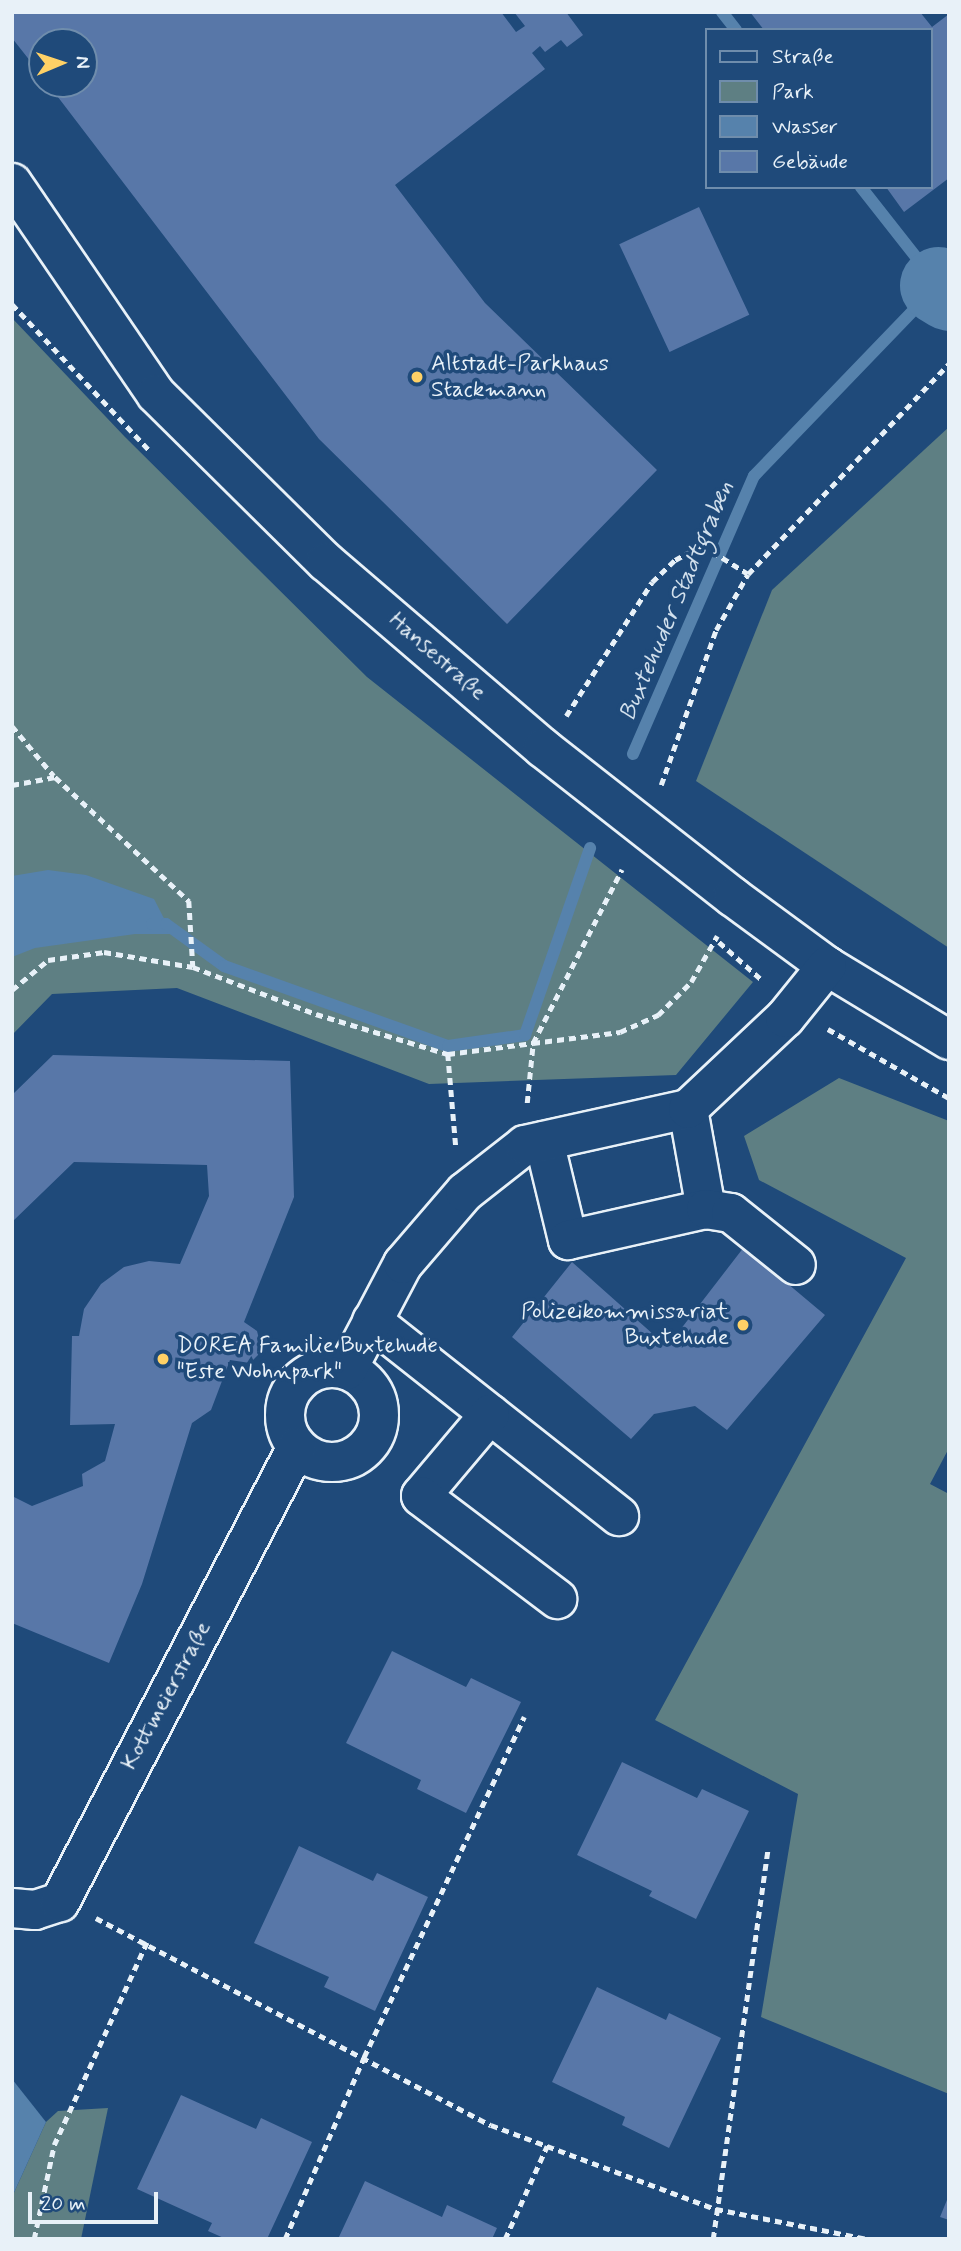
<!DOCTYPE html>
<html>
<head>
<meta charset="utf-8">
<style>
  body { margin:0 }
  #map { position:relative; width:961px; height:2251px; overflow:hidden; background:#1f4a7a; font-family:Mynerve,sans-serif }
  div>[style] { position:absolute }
  .green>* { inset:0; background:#5e7f83 }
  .water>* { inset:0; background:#5682ac }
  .stream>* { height:12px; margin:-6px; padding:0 6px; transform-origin:6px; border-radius:6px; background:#5682ac }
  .river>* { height:77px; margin:-38.5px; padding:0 38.5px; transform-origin:38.5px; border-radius:38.5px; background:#5682ac }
  .building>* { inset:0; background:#5877a8; transform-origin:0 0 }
  .path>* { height:4.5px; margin-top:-2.25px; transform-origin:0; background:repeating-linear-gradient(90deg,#e8f1f8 0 7px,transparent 0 12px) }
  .roads { filter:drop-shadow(2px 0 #e8f1f8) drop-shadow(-2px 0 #e8f1f8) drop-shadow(0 2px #e8f1f8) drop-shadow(0 -2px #e8f1f8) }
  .minor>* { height:38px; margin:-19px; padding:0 19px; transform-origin:19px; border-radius:19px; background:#1f4a7a }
  .minor>.ring { margin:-19px; padding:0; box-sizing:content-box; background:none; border:38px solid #1f4a7a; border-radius:50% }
  .dots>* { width:19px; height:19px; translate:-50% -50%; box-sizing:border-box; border:4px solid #1f4a7a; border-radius:50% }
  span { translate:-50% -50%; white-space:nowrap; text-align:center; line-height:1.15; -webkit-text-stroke:7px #1f4a7a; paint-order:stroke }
  .poi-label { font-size:23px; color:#e8f1f8 }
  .left { translate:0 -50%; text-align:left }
  .right { translate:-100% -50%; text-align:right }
  .street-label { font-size:23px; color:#e8f1f8 }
  .water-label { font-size:24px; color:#d2e0ed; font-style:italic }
  .frame { position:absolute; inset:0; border:14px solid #e8f1f8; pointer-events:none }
  .legend { position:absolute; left:705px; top:28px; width:228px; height:161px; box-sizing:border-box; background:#1f4a7a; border:2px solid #6f8dac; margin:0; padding:9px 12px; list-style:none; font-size:21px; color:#e8f1f8 }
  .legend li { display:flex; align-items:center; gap:14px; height:35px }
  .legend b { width:35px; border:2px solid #6f8dac }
  .north { position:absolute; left:28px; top:28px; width:70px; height:70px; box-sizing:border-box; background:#1f4a7a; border:2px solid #6f8dac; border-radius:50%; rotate:88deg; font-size:19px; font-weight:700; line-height:28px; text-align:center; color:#e8f1f8 }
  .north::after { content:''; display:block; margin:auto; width:24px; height:32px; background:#ffd166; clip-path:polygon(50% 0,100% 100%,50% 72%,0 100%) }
  .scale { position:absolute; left:28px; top:2192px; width:130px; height:32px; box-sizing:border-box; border:4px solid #e8f1f8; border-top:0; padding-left:9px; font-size:21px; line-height:24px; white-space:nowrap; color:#e8f1f8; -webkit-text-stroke:5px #1f4a7a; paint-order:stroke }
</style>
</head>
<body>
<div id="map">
  <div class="green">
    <i style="clip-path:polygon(12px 318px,125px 437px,367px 677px,753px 982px,676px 1075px,429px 1084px,177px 988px,52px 994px,12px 1035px)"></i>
    <i style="clip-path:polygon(949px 427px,949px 948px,696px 781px,772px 590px)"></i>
    <i style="clip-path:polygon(839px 1078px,949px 1121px,949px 1448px,930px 1484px,949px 1494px,949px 2094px,761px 2017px,798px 1794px,655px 1720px,906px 1258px,759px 1180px,744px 1136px)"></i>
    <i style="clip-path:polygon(108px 2108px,81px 2239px,12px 2239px,12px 2197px,46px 2122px,58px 2111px)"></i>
  </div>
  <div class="water">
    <i style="clip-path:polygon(48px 870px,86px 875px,154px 899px,172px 934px,135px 934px,35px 948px,12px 957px,12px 876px)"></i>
    <i style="clip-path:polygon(12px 2079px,46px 2122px,12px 2197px)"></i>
  </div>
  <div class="stream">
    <i style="left:722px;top:12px;width:23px;rotate:52deg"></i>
    <i style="left:633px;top:754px;width:303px;rotate:-66.5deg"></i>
    <i style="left:754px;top:476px;width:265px;rotate:-46.1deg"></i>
    <i style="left:938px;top:285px;width:125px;rotate:-128.2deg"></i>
    <i style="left:152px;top:924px;width:14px"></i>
    <i style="left:166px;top:924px;width:72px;rotate:35.9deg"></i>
    <i style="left:224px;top:966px;width:238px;rotate:19.7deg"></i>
    <i style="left:448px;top:1046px;width:78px;rotate:-8.1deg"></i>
    <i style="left:525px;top:1035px;width:198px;rotate:-70.8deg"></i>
  </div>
  <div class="river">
    <i style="left:938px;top:285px;width:13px;rotate:32deg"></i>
  </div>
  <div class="building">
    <i style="clip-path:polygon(12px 12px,501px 12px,516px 32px,525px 26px,514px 12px,566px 12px,583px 35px,567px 47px,561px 40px,545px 52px,540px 46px,532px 53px,545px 69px,395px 185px,485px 303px,657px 470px,507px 624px,319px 439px,48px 84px,84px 84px,84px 42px,42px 42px,42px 76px,12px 38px)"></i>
    <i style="clip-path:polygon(750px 12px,920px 12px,932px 27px,949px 14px,949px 178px,904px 212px,886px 187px,931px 187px,931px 30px,764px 30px)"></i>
    <i style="left:699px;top:207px;width:119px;height:88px;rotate:65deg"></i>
    <i style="clip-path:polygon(53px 1055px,290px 1061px,294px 1197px,244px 1322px,257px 1331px,262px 1351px,250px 1363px,230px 1360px,211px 1410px,192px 1423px,142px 1584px,109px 1663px,12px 1623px,12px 1496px,32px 1506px,83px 1486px,82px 1474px,105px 1461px,115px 1424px,70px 1425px,72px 1336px,79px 1336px,84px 1309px,101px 1284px,124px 1267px,149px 1261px,180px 1264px,209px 1196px,207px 1165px,74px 1162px,12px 1222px,12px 1095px)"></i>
    <i style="clip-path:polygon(744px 1247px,825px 1315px,727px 1430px,695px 1406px,654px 1414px,631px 1439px,512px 1337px,572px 1262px,654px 1335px,677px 1334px)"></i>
    <i style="clip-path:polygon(392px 1651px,466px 1687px,471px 1678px,521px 1702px,466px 1813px,417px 1789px,421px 1780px,346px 1743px)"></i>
    <i style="clip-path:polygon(622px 1762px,697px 1798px,702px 1789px,749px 1811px,696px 1919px,649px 1896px,652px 1891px,577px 1855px)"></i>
    <i style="clip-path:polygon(299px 1846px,373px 1881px,377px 1873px,428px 1897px,375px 2011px,324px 1987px,329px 1977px,254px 1943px)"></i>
    <i style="clip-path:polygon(597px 1987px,666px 2020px,669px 2013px,721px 2038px,669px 2148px,622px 2125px,625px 2117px,552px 2082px)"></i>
    <i style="clip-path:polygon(181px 2095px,256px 2129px,261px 2118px,312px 2142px,267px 2239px,226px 2239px,208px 2231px,212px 2223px,137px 2189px)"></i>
    <i style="clip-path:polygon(365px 2181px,442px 2217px,447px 2205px,497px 2228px,492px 2239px,338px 2239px)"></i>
    <i style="clip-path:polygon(949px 2195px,949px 2220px,940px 2217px)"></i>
  </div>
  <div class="path">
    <i style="left:12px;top:304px;width:203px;rotate:46.8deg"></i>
    <i style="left:566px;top:716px;width:159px;rotate:-57.3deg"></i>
    <i style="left:652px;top:582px;width:32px;rotate:-44deg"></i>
    <i style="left:675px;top:560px;width:31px;rotate:-29deg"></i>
    <i style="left:702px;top:545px;width:54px;rotate:32.2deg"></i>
    <i style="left:12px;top:726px;width:65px;rotate:50deg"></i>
    <i style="left:12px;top:785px;width:44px;rotate:-10.5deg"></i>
    <i style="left:55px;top:777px;width:183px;rotate:42.8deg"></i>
    <i style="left:189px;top:901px;width:66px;rotate:86.5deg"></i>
    <i style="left:661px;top:785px;width:164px;rotate:-70.5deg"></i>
    <i style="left:716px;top:630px;width:64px;rotate:-60.3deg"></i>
    <i style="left:748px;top:574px;width:291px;rotate:-46.3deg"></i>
    <i style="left:719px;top:942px;width:57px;rotate:41.5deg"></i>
    <i style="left:12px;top:990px;width:47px;rotate:-39.8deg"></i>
    <i style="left:48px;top:960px;width:57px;rotate:-8.1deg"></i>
    <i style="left:104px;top:952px;width:90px;rotate:9.6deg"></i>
    <i style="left:193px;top:967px;width:132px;rotate:20.9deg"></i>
    <i style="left:316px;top:1014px;width:138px;rotate:16.9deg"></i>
    <i style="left:448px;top:1054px;width:86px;rotate:-7.4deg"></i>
    <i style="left:533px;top:1043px;width:195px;rotate:-62.9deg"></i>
    <i style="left:828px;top:1029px;width:139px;rotate:29.7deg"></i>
    <i style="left:448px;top:1054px;width:93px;rotate:85.1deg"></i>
    <i style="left:527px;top:1103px;width:60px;rotate:-84.3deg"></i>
    <i style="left:533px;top:1043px;width:88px;rotate:-7.2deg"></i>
    <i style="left:620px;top:1032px;width:42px;rotate:-24.1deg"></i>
    <i style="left:658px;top:1015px;width:47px;rotate:-45deg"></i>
    <i style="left:691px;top:982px;width:53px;rotate:-60.5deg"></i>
    <i style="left:96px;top:1918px;width:446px;rotate:27.7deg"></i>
    <i style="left:491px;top:2125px;width:240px;rotate:20.5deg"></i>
    <i style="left:716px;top:2209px;width:154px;rotate:11.2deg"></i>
    <i style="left:34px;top:2239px;width:96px;rotate:-78deg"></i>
    <i style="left:54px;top:2145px;width:223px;rotate:-65.4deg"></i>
    <i style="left:285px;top:2239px;width:198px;rotate:-66.5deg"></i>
    <i style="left:364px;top:2057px;width:376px;rotate:-64.8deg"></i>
    <i style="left:505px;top:2239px;width:102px;rotate:-65.7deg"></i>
    <i style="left:713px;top:2239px;width:395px;rotate:-82deg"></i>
  </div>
  <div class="roads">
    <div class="minor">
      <i style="left:12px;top:183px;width:255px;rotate:55.7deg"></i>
      <i style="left:156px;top:394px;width:239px;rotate:44.7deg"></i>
      <i style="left:326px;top:562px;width:286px;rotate:40.6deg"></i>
      <i style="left:543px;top:748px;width:241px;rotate:38.1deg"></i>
      <i style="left:733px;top:897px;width:117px;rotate:36.3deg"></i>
      <i style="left:827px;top:966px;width:143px;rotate:31.2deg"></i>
      <i style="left:688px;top:1109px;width:102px;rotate:79.8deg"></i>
      <i style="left:544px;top:1141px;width:102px;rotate:76.4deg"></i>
      <i style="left:568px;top:1240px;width:141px;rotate:-12.7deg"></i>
      <i style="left:706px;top:1209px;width:25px;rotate:9deg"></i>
      <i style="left:731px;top:1213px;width:83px;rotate:38.7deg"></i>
      <i style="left:372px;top:1321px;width:315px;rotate:38.3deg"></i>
      <i class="ring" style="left:285px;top:1368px;width:56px;height:56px"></i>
      <i style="left:347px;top:1370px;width:120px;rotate:-62.2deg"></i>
      <i style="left:403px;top:1264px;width:95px;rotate:-49.3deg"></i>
      <i style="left:465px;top:1192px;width:76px;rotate:-38.1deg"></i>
      <i style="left:525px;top:1145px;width:167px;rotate:-12.5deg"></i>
      <i style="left:688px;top:1109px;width:133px;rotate:-43.2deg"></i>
      <i style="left:785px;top:1018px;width:67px;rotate:-51.1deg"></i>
      <i style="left:490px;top:1414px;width:107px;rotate:130.1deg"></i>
      <i style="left:421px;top:1496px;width:171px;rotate:37.1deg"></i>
      <i style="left:12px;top:1908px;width:23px;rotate:5deg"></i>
      <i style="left:35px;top:1910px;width:26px;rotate:-18deg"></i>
      <i style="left:60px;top:1902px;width:513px;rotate:-62.49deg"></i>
    </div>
  </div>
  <div class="dots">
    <i style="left:417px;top:377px;background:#ffd166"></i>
    <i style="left:743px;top:1325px;background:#ffd166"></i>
    <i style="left:163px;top:1359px;background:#ffd166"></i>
  </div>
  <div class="poi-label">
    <span class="left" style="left:431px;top:377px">Altstadt-Parkhaus<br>Stackmann</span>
    <span class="right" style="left:729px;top:1325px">Polizeikommissariat<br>Buxtehude</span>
    <span class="left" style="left:177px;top:1359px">DOREA Familie Buxtehude<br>"Este Wohnpark"</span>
  </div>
  <div class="street-label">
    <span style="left:437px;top:657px;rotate:41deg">Hansestraße</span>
    <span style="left:167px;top:1696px;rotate:-62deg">Kottmeierstraße</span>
  </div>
  <div class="water-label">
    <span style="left:677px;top:601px;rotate:-67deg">Buxtehuder Stadtgraben</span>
  </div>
  <div class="frame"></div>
  <ul class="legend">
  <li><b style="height:9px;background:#1f4a7a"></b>Straße</li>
  <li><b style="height:19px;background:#5e7f83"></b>Park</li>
  <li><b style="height:19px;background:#5682ac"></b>Wasser</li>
  <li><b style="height:19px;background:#5877a8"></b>Gebäude</li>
  </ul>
  <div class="north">N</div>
  <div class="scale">20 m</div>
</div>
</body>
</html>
